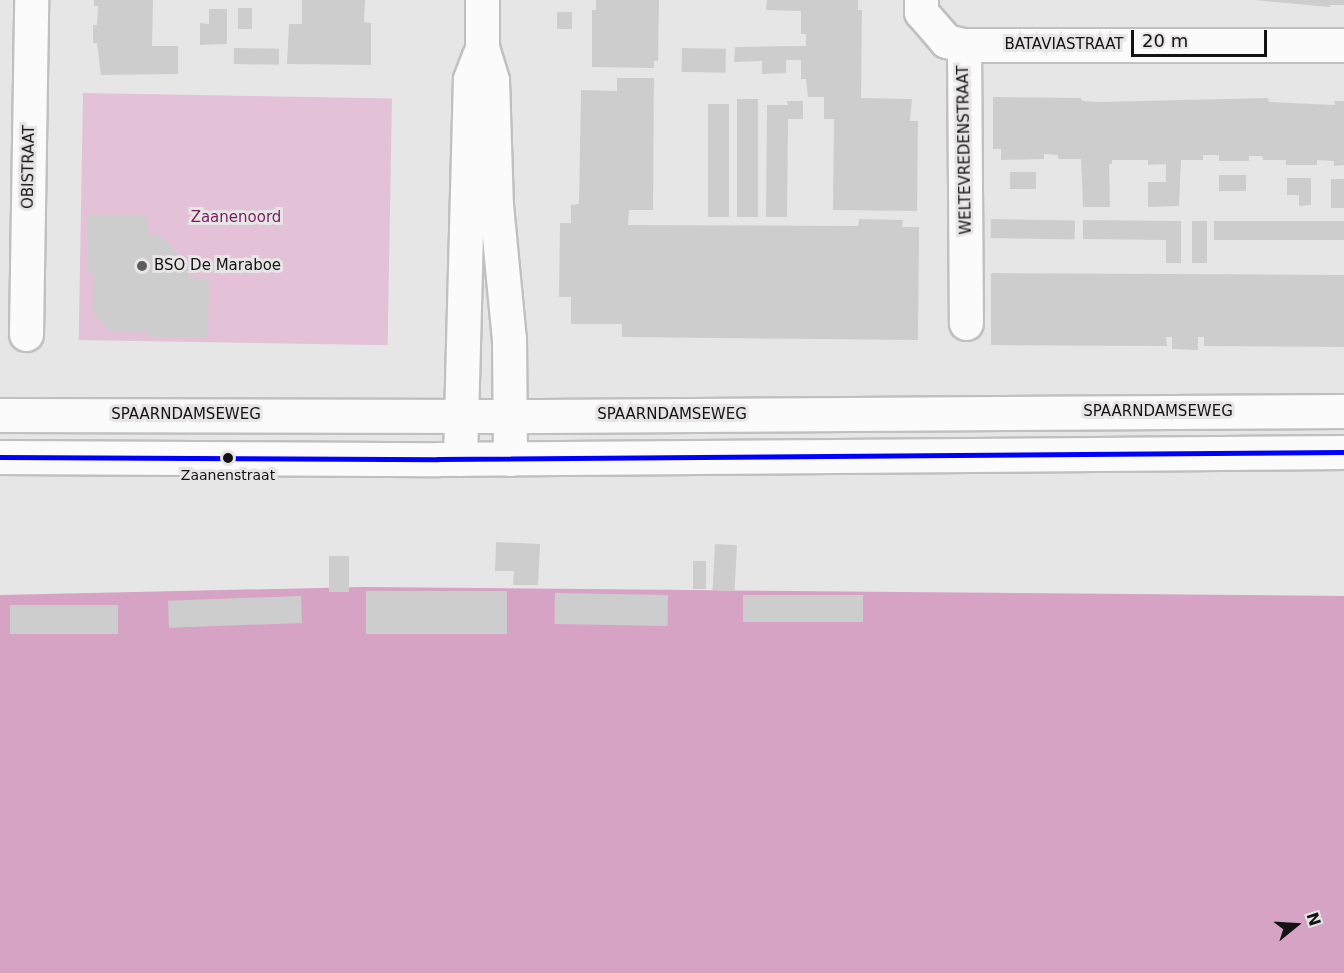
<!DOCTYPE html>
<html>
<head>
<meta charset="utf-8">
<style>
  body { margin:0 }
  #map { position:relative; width:1344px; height:973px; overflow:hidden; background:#e7e6e7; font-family:"DejaVu Sans",sans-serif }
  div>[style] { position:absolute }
  .green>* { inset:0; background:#e3c2d7; transform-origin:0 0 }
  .water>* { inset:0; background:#d6a3c4 }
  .building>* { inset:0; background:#cecdce; transform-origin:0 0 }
  .roads { filter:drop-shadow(2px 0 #c1c0c1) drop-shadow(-2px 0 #c1c0c1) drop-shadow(0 2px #c1c0c1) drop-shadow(0 -2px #c1c0c1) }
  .minor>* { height:33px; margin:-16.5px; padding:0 16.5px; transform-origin:16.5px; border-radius:16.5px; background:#fbfbfb }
  .major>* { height:33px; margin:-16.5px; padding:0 16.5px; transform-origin:16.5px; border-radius:16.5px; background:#fbfbfb }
  .bus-1>* { height:4.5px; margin:-2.25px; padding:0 2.25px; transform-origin:2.25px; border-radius:2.25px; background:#00f }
  .dots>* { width:16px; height:16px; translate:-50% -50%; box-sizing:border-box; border:3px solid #e8e5e7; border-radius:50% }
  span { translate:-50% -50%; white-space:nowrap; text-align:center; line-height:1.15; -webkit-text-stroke:6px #e8e5e7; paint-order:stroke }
  .bus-label { font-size:14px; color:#141313 }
  .street-label { font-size:15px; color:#141313 }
  .park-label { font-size:15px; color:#77225f }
  .poi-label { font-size:15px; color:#141313 }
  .left { translate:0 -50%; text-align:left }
  .north { position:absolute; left:1266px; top:895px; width:60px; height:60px; -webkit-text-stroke:4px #e8e5e7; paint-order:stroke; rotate:72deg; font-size:16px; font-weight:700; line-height:24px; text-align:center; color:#141313 }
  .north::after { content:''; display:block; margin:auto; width:21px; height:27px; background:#141313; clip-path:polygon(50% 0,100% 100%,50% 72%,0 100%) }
  .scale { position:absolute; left:1131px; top:30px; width:136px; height:27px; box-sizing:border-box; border:3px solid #141313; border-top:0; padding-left:8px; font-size:18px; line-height:21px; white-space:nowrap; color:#141313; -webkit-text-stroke:4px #e8e5e7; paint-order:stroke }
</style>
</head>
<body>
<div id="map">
  <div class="green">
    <i style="left:83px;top:93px;width:309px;height:247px;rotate:1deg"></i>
  </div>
  <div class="water">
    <i style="clip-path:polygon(364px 587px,1344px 596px,1344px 973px,0 973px,0 595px)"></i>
  </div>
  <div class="building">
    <i style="clip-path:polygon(94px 0,153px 0,152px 46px,178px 46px,178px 74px,101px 75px,97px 43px,93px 43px,93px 25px,97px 25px,98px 6px,94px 6px)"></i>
    <i style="clip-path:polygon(302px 0,365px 0,364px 22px,371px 23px,371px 65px,287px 64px,289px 24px,302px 24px)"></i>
    <i style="clip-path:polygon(596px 0,659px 0,658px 61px,654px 61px,654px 68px,592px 67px,592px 10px,596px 10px)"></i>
    <i style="clip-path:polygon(767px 0,858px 0,858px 10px,862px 10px,861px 98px,912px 99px,910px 121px,918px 121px,917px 211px,833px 210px,834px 119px,824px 119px,824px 97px,808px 97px,806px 79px,801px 79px,801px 60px,786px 60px,786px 73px,762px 74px,762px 61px,734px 62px,735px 47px,806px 46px,806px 34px,801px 34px,801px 11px,766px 10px)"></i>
    <i style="clip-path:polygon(1254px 0,1344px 0,1344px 5px,1330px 5px,1330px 7px)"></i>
    <i style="left:238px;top:8px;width:14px;height:21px"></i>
    <i style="clip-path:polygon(209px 9px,227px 9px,227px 44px,200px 45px,200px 23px,209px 24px)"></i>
    <i style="left:557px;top:12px;width:15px;height:17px"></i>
    <i style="left:234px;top:48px;width:45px;height:16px;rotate:1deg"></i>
    <i style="left:682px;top:48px;width:44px;height:24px;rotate:1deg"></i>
    <i style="clip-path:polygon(617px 78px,654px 78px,653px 210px,629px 210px,628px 225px,858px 226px,859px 219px,903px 220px,902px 227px,919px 227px,918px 340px,622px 337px,622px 324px,571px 324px,571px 297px,559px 297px,560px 223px,571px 223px,571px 205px,579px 204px,581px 90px,617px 91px)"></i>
    <i style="clip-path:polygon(993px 97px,1081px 98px,1082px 101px,1098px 102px,1268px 98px,1269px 102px,1335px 105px,1334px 101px,1344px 101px,1344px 165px,1334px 166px,1334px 161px,1317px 160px,1317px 165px,1286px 165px,1286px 160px,1263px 160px,1262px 156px,1249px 156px,1249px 161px,1219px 161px,1219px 155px,1203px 155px,1203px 160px,1181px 160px,1179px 206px,1148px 207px,1148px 182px,1166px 182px,1166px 164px,1148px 165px,1148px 160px,1112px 160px,1112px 164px,1109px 164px,1110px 207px,1083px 207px,1081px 159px,1058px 159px,1058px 155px,1044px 154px,1044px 159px,1001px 160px,1001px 149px,993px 149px)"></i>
    <i style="left:737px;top:99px;width:21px;height:118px"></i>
    <i style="clip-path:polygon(787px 101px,803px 101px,803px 119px,788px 119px,787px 217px,766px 217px,767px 105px,788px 105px)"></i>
    <i style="left:708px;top:104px;width:21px;height:113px"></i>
    <i style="left:1010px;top:172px;width:26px;height:17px"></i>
    <i style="left:1219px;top:175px;width:27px;height:16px"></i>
    <i style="clip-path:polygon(1287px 178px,1311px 178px,1311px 205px,1299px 206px,1299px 195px,1287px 195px)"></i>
    <i style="left:1331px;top:179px;width:13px;height:29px"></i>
    <i style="clip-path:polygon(88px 215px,147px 216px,147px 236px,161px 236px,189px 265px,189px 278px,209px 279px,208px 338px,150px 337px,150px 331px,110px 331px,94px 314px,94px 274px,88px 274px)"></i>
    <i style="left:991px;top:219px;width:84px;height:19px;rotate:1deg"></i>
    <i style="clip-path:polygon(1083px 220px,1181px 221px,1181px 263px,1166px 263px,1166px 240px,1083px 239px)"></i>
    <i style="left:1192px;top:221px;width:15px;height:42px"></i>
    <i style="left:1214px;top:221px;width:130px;height:19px"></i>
    <i style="clip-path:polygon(991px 273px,1344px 275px,1344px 347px,1204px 346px,1204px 337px,1198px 337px,1198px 350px,1172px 349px,1172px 337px,1166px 337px,1167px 346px,991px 345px)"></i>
    <i style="clip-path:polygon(496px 542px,540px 544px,538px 585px,513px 585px,514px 571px,495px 571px)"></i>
    <i style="left:715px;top:544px;width:22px;height:46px;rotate:3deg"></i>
    <i style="left:329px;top:556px;width:20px;height:36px"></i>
    <i style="left:693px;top:561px;width:13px;height:28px"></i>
    <i style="left:507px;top:591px;width:43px;height:141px;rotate:90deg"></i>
    <i style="left:555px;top:593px;width:113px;height:31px;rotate:1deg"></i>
    <i style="left:743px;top:595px;width:120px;height:27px"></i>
    <i style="left:301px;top:596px;width:27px;height:133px;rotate:88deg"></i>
    <i style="left:118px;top:605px;width:29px;height:108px;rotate:90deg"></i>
  </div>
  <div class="roads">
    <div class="minor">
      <i style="left:482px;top:0;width:47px;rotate:90deg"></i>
      <i style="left:482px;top:47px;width:34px;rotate:73deg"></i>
      <i style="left:492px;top:80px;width:125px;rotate:88.2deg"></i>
      <i style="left:496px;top:205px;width:135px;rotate:84.5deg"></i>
      <i style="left:509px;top:339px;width:120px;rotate:89.5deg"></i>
      <i style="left:921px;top:0;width:12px;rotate:90deg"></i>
      <i style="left:921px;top:12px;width:38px;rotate:49deg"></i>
      <i style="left:946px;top:41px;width:18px;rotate:13deg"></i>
      <i style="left:964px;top:45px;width:278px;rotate:89.6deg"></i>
      <i style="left:964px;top:45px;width:380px"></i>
      <i style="left:26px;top:334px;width:334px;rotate:-89.1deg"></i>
      <i style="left:460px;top:459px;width:380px;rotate:-88.5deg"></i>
      <i style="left:470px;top:79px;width:26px;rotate:-69deg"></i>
    </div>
    <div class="major">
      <i style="left:0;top:415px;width:539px;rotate:0.11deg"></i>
      <i style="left:539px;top:416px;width:805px;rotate:-0.36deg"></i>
      <i style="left:0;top:457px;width:438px;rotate:0.3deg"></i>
      <i style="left:438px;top:459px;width:906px;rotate:-0.44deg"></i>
    </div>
  </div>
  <div class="bus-1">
    <i style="left:0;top:457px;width:438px;rotate:0.3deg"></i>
    <i style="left:438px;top:459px;width:906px;rotate:-0.44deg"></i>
  </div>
  <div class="dots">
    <i style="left:142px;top:266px;background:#5e5d5d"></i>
    <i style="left:228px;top:458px;background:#141313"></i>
  </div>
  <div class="bus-label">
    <span style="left:228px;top:475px">Zaanenstraat</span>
  </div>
  <div class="street-label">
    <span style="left:1064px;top:45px">BATAVIASTRAAT</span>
    <span style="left:965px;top:150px;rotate:-91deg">WELTEVREDENSTRAAT</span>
    <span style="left:29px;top:167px;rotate:-89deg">OBISTRAAT</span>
    <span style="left:1158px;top:412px">SPAARNDAMSEWEG</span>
    <span style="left:186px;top:415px">SPAARNDAMSEWEG</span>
    <span style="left:672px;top:415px">SPAARNDAMSEWEG</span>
  </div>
  <div class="park-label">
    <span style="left:236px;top:218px">Zaanenoord</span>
  </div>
  <div class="poi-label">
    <span class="left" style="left:154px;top:266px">BSO De Maraboe</span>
  </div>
  <div class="north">N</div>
  <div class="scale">20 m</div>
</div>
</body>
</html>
